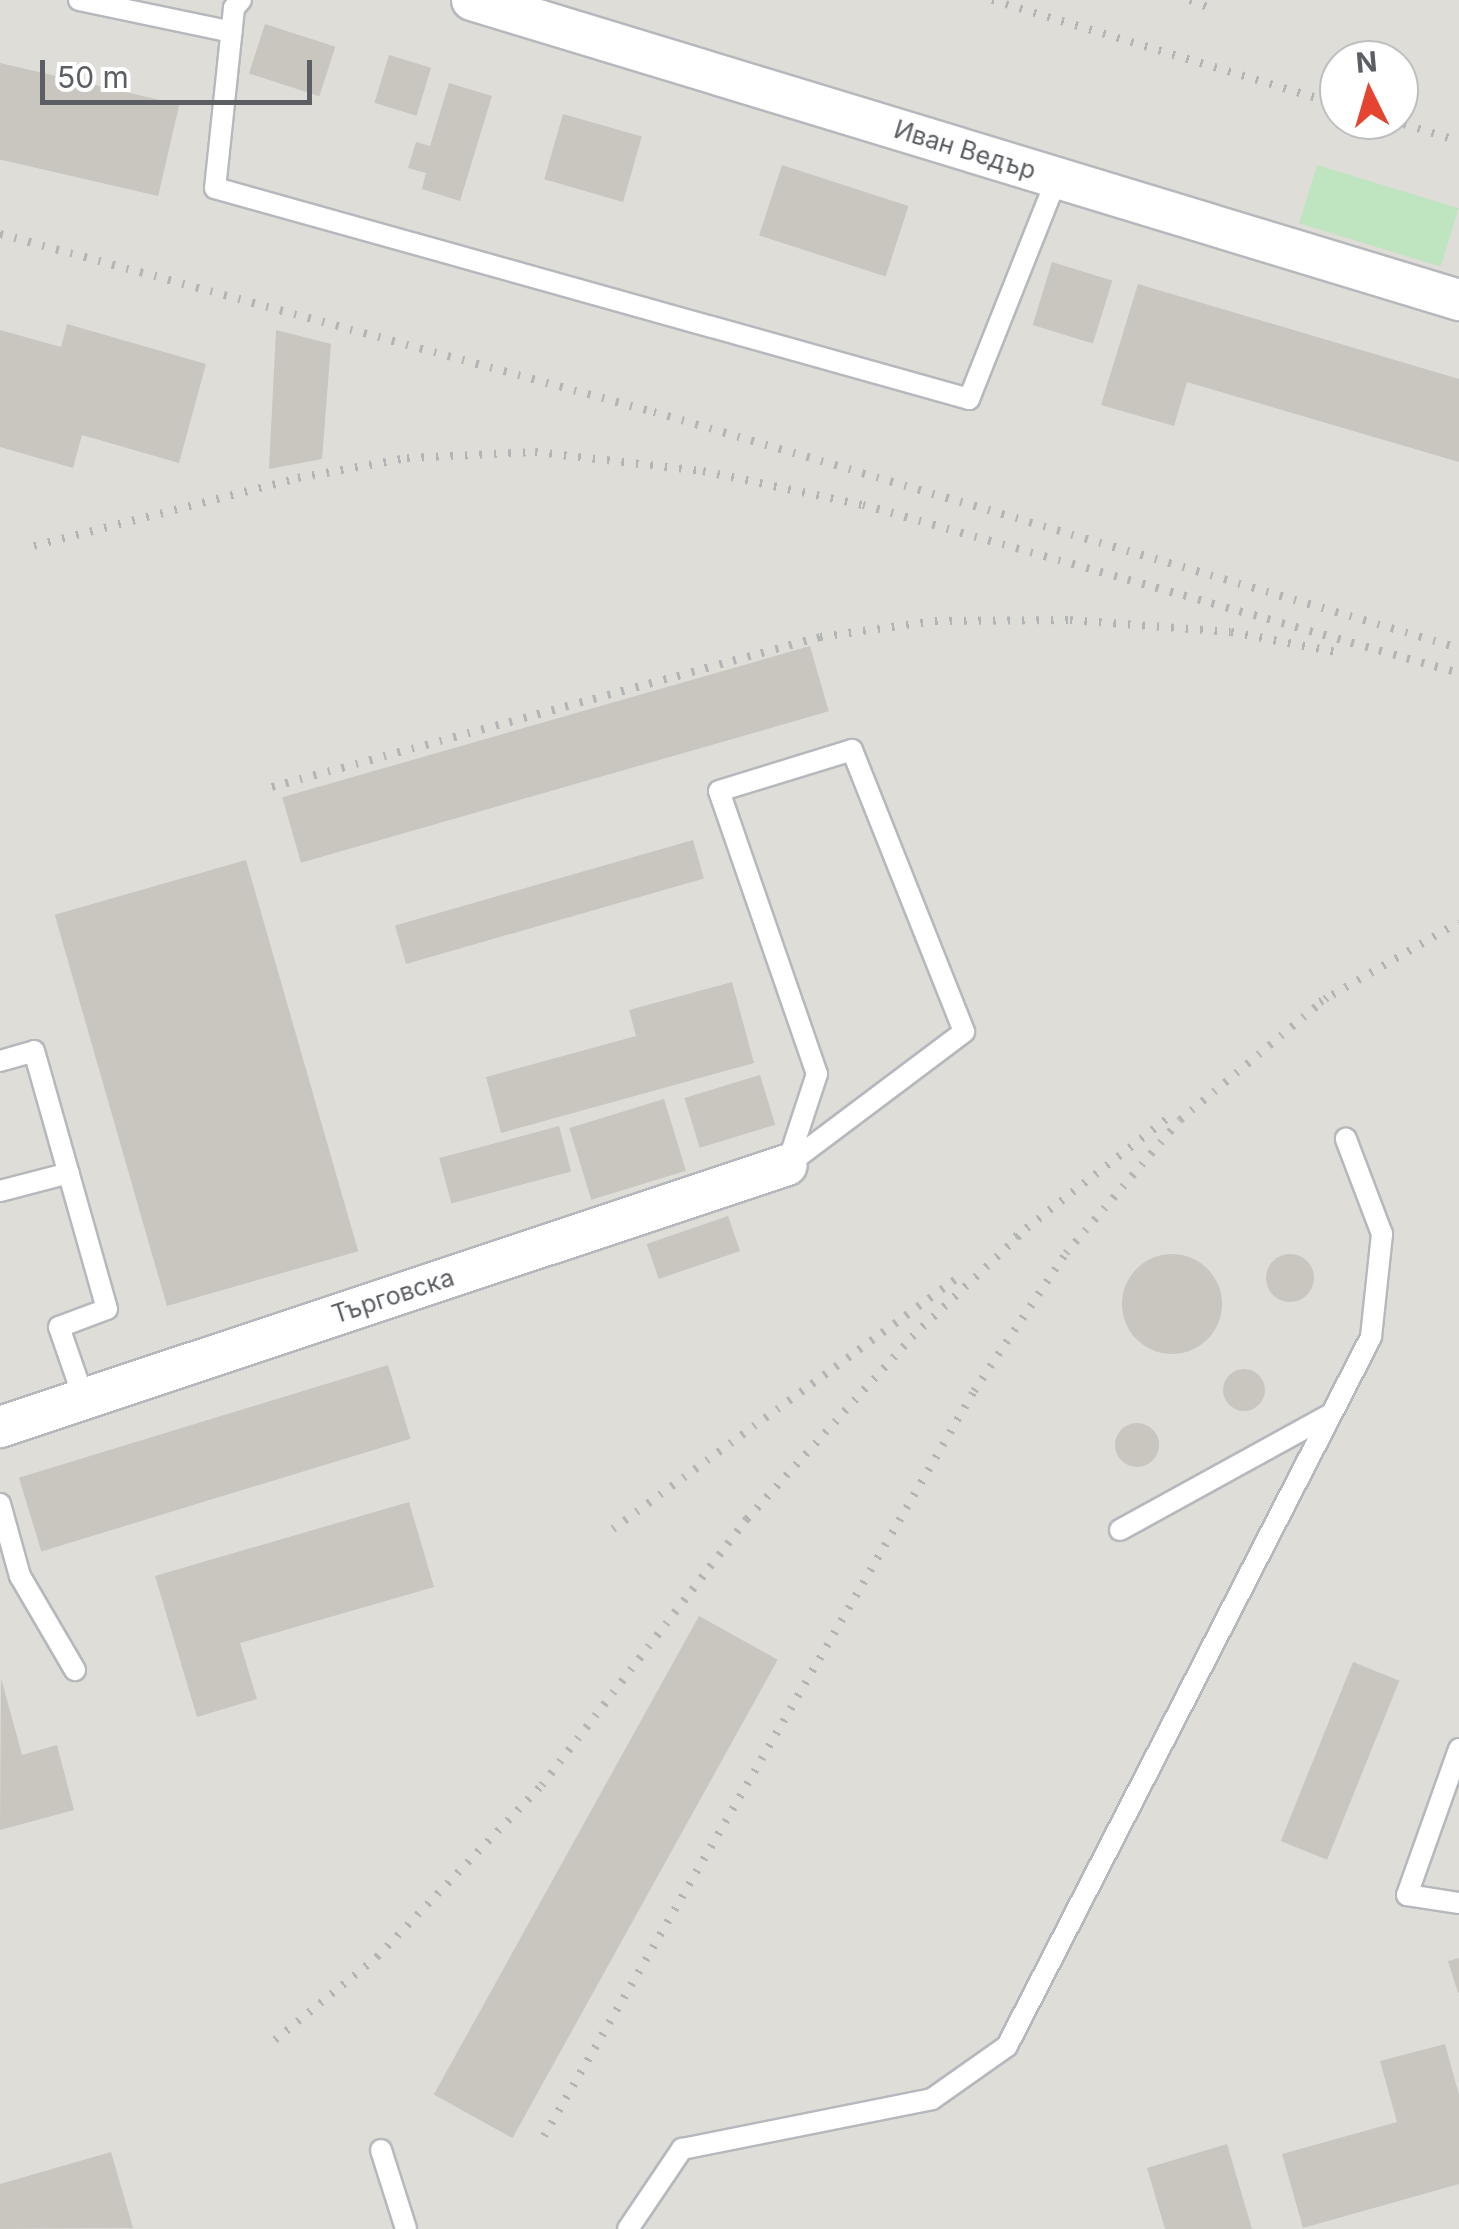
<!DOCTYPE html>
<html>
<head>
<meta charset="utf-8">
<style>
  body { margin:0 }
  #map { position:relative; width:1459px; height:2229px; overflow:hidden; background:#edebe2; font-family:Inter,sans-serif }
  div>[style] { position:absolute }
  .industrial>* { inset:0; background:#dfddd7 }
  .green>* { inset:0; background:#bfe4c0; transform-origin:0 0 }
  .building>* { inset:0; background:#c8c6bf; transform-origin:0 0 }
  .round { border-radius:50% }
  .roads { filter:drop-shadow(2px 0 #b5b8bc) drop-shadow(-2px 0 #b5b8bc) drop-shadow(0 2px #b5b8bc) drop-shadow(0 -2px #b5b8bc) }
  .lane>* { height:20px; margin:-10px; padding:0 10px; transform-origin:10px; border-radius:10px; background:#fff }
  .street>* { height:40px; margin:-20px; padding:0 20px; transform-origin:20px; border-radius:20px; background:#fff }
  .rail>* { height:8px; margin-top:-4px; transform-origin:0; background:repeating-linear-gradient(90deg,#b3b4b4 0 2.5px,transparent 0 14.5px) }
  span { translate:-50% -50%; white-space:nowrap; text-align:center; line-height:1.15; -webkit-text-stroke:9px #fff; paint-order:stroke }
  .street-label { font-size:25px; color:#5b5e63 }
  .north { position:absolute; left:1319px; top:40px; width:100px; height:100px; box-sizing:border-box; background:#fff; border:2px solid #bdbfc1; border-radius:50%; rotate:355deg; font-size:28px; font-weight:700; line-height:40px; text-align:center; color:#5b5e63 }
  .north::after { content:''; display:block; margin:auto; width:35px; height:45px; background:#e54530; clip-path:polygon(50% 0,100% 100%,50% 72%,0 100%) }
  .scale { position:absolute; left:40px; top:60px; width:272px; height:45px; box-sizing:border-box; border:5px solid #5b5e63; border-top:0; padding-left:12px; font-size:30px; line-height:35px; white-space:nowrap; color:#5b5e63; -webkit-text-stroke:8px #fff; paint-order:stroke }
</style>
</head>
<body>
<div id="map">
  <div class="industrial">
    <i style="clip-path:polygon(evenodd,0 0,1459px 0,1459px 2229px,0 2229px,0 0,1339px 60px,1399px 60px,1399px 120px,1339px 120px,1339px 60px)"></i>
  </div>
  <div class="green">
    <i style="left:1317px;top:165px;width:148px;height:61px;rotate:17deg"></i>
  </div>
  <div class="building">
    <i style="left:265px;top:24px;width:74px;height:52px;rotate:18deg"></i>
    <i style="left:389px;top:55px;width:44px;height:50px;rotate:17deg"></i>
    <i style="left:0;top:63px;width:184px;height:94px;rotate:13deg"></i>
    <i style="clip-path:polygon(449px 83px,492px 96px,460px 201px,422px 189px,426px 173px,408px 168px,416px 142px,430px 146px)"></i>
    <i style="left:563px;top:114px;width:82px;height:68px;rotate:16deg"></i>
    <i style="left:782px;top:165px;width:133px;height:74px;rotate:18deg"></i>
    <i style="left:1052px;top:262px;width:63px;height:66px;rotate:17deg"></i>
    <i style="clip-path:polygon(1138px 284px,1459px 379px,1459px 462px,1187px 382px,1174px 426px,1101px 405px)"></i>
    <i style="clip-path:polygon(67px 324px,206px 364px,179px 463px,82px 435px,73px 468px,0 447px,0 330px,61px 347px)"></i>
    <i style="clip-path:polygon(276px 330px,331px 344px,322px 459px,269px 469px)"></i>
    <i style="left:810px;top:646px;width:68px;height:549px;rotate:74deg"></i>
    <i style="left:693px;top:840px;width:40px;height:310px;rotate:74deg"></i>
    <i style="left:246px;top:860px;width:407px;height:199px;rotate:74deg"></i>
    <i style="clip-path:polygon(732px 982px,754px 1063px,501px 1133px,486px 1077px,636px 1036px,629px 1010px)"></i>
    <i style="left:760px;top:1075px;width:52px;height:79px;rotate:73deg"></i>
    <i style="left:664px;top:1099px;width:75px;height:99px;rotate:73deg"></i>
    <i style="left:559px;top:1126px;width:47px;height:124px;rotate:75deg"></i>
    <i style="left:728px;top:1216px;width:37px;height:86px;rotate:71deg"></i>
    <i class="round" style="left:1266px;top:1254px;width:48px;height:48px"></i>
    <i class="round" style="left:1122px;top:1254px;width:100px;height:100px"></i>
    <i style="left:388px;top:1365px;width:77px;height:386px;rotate:73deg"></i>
    <i class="round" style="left:1223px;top:1369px;width:42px;height:42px"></i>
    <i class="round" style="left:1115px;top:1423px;width:44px;height:44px"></i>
    <i style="clip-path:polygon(409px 1502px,434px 1587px,240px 1643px,257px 1699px,197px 1717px,155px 1576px)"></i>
    <i style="left:699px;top:1616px;width:90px;height:547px;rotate:29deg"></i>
    <i style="left:1353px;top:1662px;width:50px;height:193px;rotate:22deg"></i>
    <i style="clip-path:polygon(1px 1678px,22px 1755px,57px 1745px,74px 1810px,0 1830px)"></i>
    <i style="clip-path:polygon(1459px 1958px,1459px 1993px,1458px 1993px,1448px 1961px)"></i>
    <i style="clip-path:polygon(1445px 2044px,1459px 2095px,1459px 2184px,1303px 2228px,1282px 2154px,1397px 2122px,1380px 2061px)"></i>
    <i style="clip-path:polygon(1227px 2144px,1252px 2229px,1165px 2229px,1147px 2168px)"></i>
    <i style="clip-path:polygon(111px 2152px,133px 2228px,0 2229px,0 2184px)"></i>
  </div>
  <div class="roads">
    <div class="lane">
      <i style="left:79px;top:0;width:156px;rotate:11.8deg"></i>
      <i style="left:241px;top:0;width:11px;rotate:131deg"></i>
      <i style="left:234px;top:8px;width:181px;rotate:96deg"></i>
      <i style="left:215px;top:188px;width:783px;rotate:15.63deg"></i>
      <i style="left:969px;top:399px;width:238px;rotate:-68.3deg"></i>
      <i style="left:852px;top:750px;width:303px;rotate:68.3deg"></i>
      <i style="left:964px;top:1032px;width:221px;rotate:143.1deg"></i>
      <i style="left:787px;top:1165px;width:96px;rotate:-71.8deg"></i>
      <i style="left:817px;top:1074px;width:299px;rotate:-109.1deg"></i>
      <i style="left:719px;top:791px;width:139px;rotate:-17.1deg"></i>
      <i style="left:0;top:1061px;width:35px;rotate:-16deg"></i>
      <i style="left:34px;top:1051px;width:268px;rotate:74.2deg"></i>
      <i style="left:107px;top:1309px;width:51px;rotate:159.4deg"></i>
      <i style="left:59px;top:1327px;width:76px;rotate:70.9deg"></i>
      <i style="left:0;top:1191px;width:71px;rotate:-14.6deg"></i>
      <i style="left:0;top:1504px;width:75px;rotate:74.5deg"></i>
      <i style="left:20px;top:1576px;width:109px;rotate:59.7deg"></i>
      <i style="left:1120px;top:1530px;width:239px;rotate:-28.8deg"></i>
      <i style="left:1459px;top:1749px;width:155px;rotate:109.6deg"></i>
      <i style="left:1407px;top:1895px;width:53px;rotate:8.7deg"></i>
      <i style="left:381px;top:2150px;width:83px;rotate:72.4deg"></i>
      <i style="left:628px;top:2229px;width:97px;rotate:-56deg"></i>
      <i style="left:682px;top:2149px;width:255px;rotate:-11.3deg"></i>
      <i style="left:932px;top:2099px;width:92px;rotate:-35.2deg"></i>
      <i style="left:1007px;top:2046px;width:797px;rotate:-62.82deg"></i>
      <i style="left:1371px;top:1337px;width:104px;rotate:-83.9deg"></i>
      <i style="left:1382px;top:1234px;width:102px;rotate:-110.8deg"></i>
    </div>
    <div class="street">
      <i style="left:472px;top:0;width:1032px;rotate:16.91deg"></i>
      <i style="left:0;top:1427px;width:829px;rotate:-18.41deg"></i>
    </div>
  </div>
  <div class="rail">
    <i style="left:992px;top:0;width:363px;rotate:16.8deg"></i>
    <i style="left:1190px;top:0;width:18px;rotate:22deg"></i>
    <i style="left:1390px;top:120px;width:72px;rotate:16.9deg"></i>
    <i style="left:0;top:234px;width:678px;rotate:15.23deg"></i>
    <i style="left:654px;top:412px;width:839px;rotate:16.34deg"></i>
    <i style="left:34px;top:546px;width:273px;rotate:-14.4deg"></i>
    <i style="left:298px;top:478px;width:111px;rotate:-10.4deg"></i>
    <i style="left:407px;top:458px;width:128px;rotate:-2.7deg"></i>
    <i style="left:535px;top:452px;width:169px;rotate:6.5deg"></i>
    <i style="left:703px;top:471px;width:164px;rotate:12deg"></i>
    <i style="left:863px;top:505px;width:619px;rotate:15.74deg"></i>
    <i style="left:272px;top:787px;width:568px;rotate:-15.31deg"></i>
    <i style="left:820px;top:637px;width:116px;rotate:-7.9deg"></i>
    <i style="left:935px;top:621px;width:135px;rotate:-0.4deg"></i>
    <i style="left:1070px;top:620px;width:161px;rotate:4.3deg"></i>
    <i style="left:1231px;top:632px;width:107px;rotate:10.8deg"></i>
    <i style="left:1320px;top:1002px;width:160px;rotate:-29.9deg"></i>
    <i style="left:1015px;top:1237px;width:195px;rotate:-37.9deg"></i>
    <i style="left:613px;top:1529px;width:427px;rotate:-36.1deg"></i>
    <i style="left:275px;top:2040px;width:132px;rotate:-39.1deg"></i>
    <i style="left:377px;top:1957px;width:238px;rotate:-46.2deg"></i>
    <i style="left:542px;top:1785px;width:336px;rotate:-52.4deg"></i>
    <i style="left:747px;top:1519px;width:246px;rotate:-47.8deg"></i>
    <i style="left:912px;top:1337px;width:156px;rotate:-43.4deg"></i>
    <i style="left:544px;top:2136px;width:860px;rotate:-60.01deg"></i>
    <i style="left:974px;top:1391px;width:166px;rotate:-56.3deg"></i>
    <i style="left:1066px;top:1253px;width:175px;rotate:-49.4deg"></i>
    <i style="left:1180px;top:1120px;width:195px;rotate:-39.8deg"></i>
  </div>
  <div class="street-label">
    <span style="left:965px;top:150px;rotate:17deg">Иван Ведър</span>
    <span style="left:393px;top:1296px;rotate:-18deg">Търговска</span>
  </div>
  <div class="north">N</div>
  <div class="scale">50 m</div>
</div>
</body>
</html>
